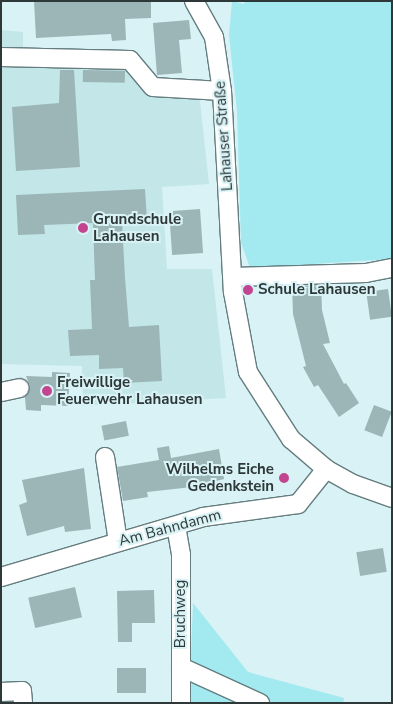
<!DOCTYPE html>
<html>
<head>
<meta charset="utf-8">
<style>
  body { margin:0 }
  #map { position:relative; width:393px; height:704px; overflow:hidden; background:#d8f2f5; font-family:"Nunito Sans",sans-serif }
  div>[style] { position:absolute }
  .built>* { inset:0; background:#c3e6e9 }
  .green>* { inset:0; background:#a2e9f0 }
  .building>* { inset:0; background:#9cb5b7; transform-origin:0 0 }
  .roads { filter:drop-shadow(1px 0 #657d7f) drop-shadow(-1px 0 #657d7f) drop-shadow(0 1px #657d7f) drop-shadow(0 -1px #657d7f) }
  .minor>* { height:18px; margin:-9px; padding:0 9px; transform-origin:9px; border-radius:9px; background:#fff }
  .dots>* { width:14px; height:14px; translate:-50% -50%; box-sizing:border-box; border:2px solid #d8f2f5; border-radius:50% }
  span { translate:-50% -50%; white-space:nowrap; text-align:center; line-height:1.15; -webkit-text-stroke:4px #d8f2f5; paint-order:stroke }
  .street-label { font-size:15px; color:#2e3839 }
  .poi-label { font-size:15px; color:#2e3839; font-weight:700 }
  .left { translate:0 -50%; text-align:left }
  .right { translate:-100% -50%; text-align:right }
  .frame { position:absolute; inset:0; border:2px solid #2e3839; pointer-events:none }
</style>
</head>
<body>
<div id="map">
  <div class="built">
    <i style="clip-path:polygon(1px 30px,23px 32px,23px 50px,130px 52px,155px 83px,198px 83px,209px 184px,162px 187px,167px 269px,212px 269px,226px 398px,83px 406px,82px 366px,1px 364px)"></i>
  </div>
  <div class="green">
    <i style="clip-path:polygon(232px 1px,244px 4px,245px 1px,392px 1px,392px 259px,250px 268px,241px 242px,237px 111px,229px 35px)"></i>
    <i style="clip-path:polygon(193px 603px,248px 672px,344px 698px,343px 703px,189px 703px)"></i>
  </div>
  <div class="building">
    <i style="clip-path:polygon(34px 1px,151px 1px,151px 18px,125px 19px,126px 40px,112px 41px,111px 34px,36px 38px)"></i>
    <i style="clip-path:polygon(189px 20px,191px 39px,179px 40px,182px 73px,157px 75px,153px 23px)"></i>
    <i style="clip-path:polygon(60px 70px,74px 70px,80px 167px,16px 171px,12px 107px,59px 103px)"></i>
    <i style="left:83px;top:70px;width:42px;height:12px;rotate:1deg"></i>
    <i style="clip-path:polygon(145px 189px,147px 221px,122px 222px,125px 278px,129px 327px,159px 325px,162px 381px,124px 383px,123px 368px,99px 369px,99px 355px,70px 356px,68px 330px,92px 329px,90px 280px,95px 280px,93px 223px,44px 225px,45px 234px,18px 235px,16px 195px)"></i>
    <i style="left:200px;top:209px;width:44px;height:31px;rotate:86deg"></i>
    <i style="clip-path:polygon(321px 285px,322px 310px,330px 343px,323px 344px,344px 384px,346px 383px,359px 403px,339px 417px,318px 385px,314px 387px,303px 367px,306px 366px,293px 314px,292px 286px)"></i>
    <i style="left:388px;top:289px;width:28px;height:22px;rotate:82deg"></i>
    <i style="clip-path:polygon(52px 372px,70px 373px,68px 406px,41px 405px,41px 411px,26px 410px,25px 397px,30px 386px,26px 376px,52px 377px)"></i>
    <i style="left:374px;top:405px;width:19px;height:27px;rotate:21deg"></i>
    <i style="left:126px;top:421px;width:15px;height:25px;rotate:79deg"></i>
    <i style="clip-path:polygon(169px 446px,171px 458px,219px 449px,224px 479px,192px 487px,147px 492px,148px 497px,123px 501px,117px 467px,159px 460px,157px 448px)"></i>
    <i style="clip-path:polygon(84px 468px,91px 529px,65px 532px,64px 526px,27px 536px,19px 505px,27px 502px,22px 480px)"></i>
    <i style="left:383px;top:548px;width:24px;height:27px;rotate:81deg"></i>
    <i style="left:75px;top:587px;width:31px;height:48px;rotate:77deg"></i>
    <i style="clip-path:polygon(154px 590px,155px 623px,132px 623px,132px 642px,118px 642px,117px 591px)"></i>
    <i style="left:117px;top:668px;width:29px;height:25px"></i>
  </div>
  <div class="roads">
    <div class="minor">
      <i style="left:194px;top:1px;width:41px;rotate:60.9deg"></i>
      <i style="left:214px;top:37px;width:55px;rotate:81.6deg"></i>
      <i style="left:222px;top:91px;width:201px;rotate:86.9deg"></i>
      <i style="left:233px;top:292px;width:81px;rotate:79.4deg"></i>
      <i style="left:248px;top:372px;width:80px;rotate:57.3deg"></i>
      <i style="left:291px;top:439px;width:46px;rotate:40.6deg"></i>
      <i style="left:326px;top:469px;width:31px;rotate:29deg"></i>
      <i style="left:353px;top:484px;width:41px;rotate:19.7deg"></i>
      <i style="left:1px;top:57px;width:129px;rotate:1.3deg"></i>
      <i style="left:130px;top:60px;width:35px;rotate:50deg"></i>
      <i style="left:153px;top:87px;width:69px;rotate:3.3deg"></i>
      <i style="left:233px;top:277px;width:133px;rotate:-1.7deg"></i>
      <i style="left:366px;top:273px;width:26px;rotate:-11deg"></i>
      <i style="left:1px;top:392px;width:19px;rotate:-12deg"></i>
      <i style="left:105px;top:457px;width:86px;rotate:81.3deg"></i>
      <i style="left:176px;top:526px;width:29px;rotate:80deg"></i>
      <i style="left:181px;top:555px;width:148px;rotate:90deg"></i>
      <i style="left:1px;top:577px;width:211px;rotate:-16.5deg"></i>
      <i style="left:203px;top:517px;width:96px;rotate:-7.8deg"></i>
      <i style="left:298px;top:504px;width:45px;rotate:-51.3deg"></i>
      <i style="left:181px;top:667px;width:87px;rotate:24.5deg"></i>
      <i style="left:1px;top:692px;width:21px;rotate:-3deg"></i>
      <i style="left:22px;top:691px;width:12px;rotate:85deg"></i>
    </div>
  </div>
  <div class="dots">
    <i style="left:83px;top:228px;background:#c3448f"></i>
    <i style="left:248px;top:290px;background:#c3448f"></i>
    <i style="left:47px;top:391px;background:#c3448f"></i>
    <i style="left:284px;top:478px;background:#c3448f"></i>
  </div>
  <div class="street-label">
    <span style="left:224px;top:136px;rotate:-94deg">Lahauser Straße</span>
    <span style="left:170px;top:528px;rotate:-15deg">Am Bahndamm</span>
    <span style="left:181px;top:614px;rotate:-90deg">Bruchweg</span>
  </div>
  <div class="poi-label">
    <span class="left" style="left:93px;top:228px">Grundschule<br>Lahausen</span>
    <span class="left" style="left:258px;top:290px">Schule Lahausen</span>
    <span class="left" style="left:57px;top:391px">Freiwillige<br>Feuerwehr Lahausen</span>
    <span class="right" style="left:274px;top:478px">Wilhelms Eiche<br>Gedenkstein</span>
  </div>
  <div class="frame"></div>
</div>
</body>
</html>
